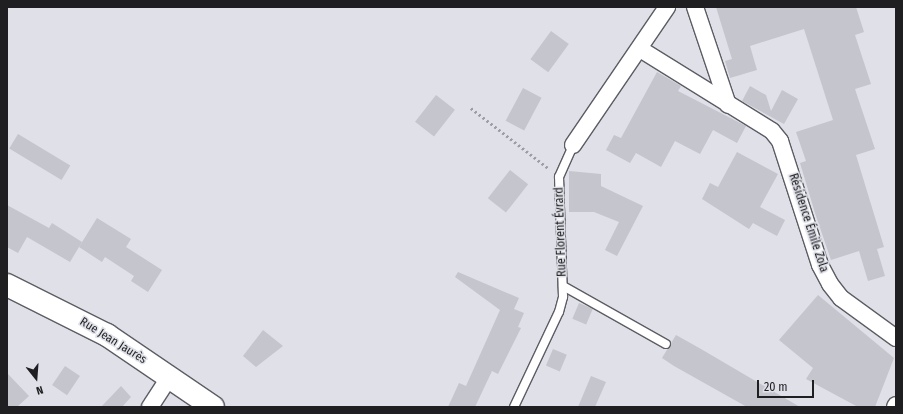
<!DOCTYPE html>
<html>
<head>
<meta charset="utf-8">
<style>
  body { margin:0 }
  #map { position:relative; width:903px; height:414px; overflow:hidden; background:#dfe0e8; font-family:"Fira Sans Condensed",sans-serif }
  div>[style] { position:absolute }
  .building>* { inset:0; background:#c4c5cd; transform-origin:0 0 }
  .path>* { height:2.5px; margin-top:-1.25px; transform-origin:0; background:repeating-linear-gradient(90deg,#9d9ea4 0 2px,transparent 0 5px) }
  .roads { filter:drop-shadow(1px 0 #5c5d64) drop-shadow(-1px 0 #5c5d64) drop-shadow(0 1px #5c5d64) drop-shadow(0 -1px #5c5d64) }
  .service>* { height:8px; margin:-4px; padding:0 4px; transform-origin:4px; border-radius:4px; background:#fff }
  .minor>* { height:16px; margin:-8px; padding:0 8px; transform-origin:8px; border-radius:8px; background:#fff }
  .secondary>* { height:22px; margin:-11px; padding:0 11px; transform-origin:11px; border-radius:11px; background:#fff }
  span { translate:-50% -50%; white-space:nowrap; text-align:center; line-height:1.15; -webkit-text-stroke:3px #dfe0e8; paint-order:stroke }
  .street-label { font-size:12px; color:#1f1f22 }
  .frame { position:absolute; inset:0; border:8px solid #1f1f22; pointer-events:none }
  .north { position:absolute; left:16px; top:358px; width:40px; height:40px; -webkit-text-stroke:3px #dfe0e8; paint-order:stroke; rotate:163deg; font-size:11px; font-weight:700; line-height:16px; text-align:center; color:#1f1f22 }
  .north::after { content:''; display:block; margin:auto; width:14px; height:18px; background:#1f1f22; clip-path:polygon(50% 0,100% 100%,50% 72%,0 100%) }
  .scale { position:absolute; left:757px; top:380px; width:57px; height:18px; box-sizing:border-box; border:2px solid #1f1f22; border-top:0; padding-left:5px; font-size:12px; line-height:14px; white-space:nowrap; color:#1f1f22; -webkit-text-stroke:3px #dfe0e8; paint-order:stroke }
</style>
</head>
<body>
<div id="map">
  <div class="building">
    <i style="clip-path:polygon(716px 7px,856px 7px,864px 32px,855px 35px,871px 84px,855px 89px,875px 149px,856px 155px,884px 247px,877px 249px,885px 276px,868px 281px,859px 251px,831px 260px,815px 213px,800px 163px,806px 161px,796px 132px,833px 120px,804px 29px,750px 46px,757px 70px,730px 78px,725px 61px,732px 59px)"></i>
    <i style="left:551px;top:31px;width:22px;height:35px;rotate:36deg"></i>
    <i style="clip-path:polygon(657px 72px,681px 86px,678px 91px,746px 126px,737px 143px,713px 130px,700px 154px,675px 141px,661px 167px,636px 153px,630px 163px,606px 150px,614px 135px,621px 138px)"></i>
    <i style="clip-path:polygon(750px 86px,766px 95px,771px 111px,782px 90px,798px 99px,784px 124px,742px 101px)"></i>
    <i style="left:523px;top:88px;width:21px;height:37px;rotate:28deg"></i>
    <i style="left:436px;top:95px;width:24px;height:34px;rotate:38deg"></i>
    <i style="left:18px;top:134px;width:61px;height:17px;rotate:31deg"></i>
    <i style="clip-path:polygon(737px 152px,778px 174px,760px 207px,785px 220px,777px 236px,753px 223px,749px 229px,702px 199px,710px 183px,718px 187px)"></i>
    <i style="left:510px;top:170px;width:23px;height:36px;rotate:38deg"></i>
    <i style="clip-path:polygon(569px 171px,601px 174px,601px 186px,643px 206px,617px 256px,605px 250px,619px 222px,594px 212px,569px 212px)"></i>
    <i style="clip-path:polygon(7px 205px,49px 228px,52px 223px,82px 242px,70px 262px,27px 237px,18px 253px,7px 247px)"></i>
    <i style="clip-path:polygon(97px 218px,131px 239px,126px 247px,162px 270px,148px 292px,131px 281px,134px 276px,105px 257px,102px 262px,79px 247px)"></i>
    <i style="clip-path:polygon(458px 272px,519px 298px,514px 309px,524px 313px,518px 327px,521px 328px,498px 374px,492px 371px,475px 407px,448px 407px,459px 383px,466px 386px,500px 310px,455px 277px)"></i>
    <i style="clip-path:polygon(818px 295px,894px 358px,875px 407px,858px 407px,806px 379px,813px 368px,779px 340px)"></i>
    <i style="left:579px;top:303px;width:15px;height:17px;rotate:23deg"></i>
    <i style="clip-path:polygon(263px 330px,283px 346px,256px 367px,243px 356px)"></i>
    <i style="clip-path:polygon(676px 335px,701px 349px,800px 407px,747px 407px,674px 366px,662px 358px)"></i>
    <i style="left:553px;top:349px;width:15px;height:18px;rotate:23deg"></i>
    <i style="left:65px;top:366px;width:18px;height:23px;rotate:34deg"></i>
    <i style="clip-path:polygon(7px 373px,29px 396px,17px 407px,7px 407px)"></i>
    <i style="clip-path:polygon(591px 376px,606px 382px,595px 407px,578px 407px)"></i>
    <i style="clip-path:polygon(121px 386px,131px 397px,122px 407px,101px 407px)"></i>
  </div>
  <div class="path">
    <i style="left:471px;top:108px;width:98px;rotate:37.9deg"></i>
  </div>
  <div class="roads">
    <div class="service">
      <i style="left:563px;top:286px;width:118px;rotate:29.4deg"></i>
      <i style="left:514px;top:407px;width:105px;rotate:-64.7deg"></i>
      <i style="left:559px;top:312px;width:16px;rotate:-75deg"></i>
      <i style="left:563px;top:297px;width:120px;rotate:-91.9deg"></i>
      <i style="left:559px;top:177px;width:35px;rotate:-66deg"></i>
    </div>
    <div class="minor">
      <i style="left:695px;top:7px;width:103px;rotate:71.4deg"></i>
      <i style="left:640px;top:49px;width:155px;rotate:31.8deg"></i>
      <i style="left:772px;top:131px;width:13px;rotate:51deg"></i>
      <i style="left:780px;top:141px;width:130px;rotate:72.1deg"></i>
      <i style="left:820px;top:265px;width:21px;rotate:62deg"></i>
      <i style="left:830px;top:284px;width:18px;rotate:52deg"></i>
      <i style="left:841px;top:298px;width:68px;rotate:36deg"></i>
      <i style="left:573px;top:145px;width:167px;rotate:-55.7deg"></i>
      <i style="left:150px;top:407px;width:35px;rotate:-57deg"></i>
      <i style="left:895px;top:407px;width:2px;rotate:-63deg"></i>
    </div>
    <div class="secondary">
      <i style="left:7px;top:285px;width:112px;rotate:26.6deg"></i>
      <i style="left:107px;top:335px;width:128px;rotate:34.2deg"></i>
    </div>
  </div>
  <div class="street-label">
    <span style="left:808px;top:223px;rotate:72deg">Résidence Émile Zola</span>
    <span style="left:561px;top:232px;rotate:-92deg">Rue Florent Évrard</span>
    <span style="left:113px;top:341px;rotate:32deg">Rue Jean Jaurès</span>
  </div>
  <div class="frame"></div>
  <div class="north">N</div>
  <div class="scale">20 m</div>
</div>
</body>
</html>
